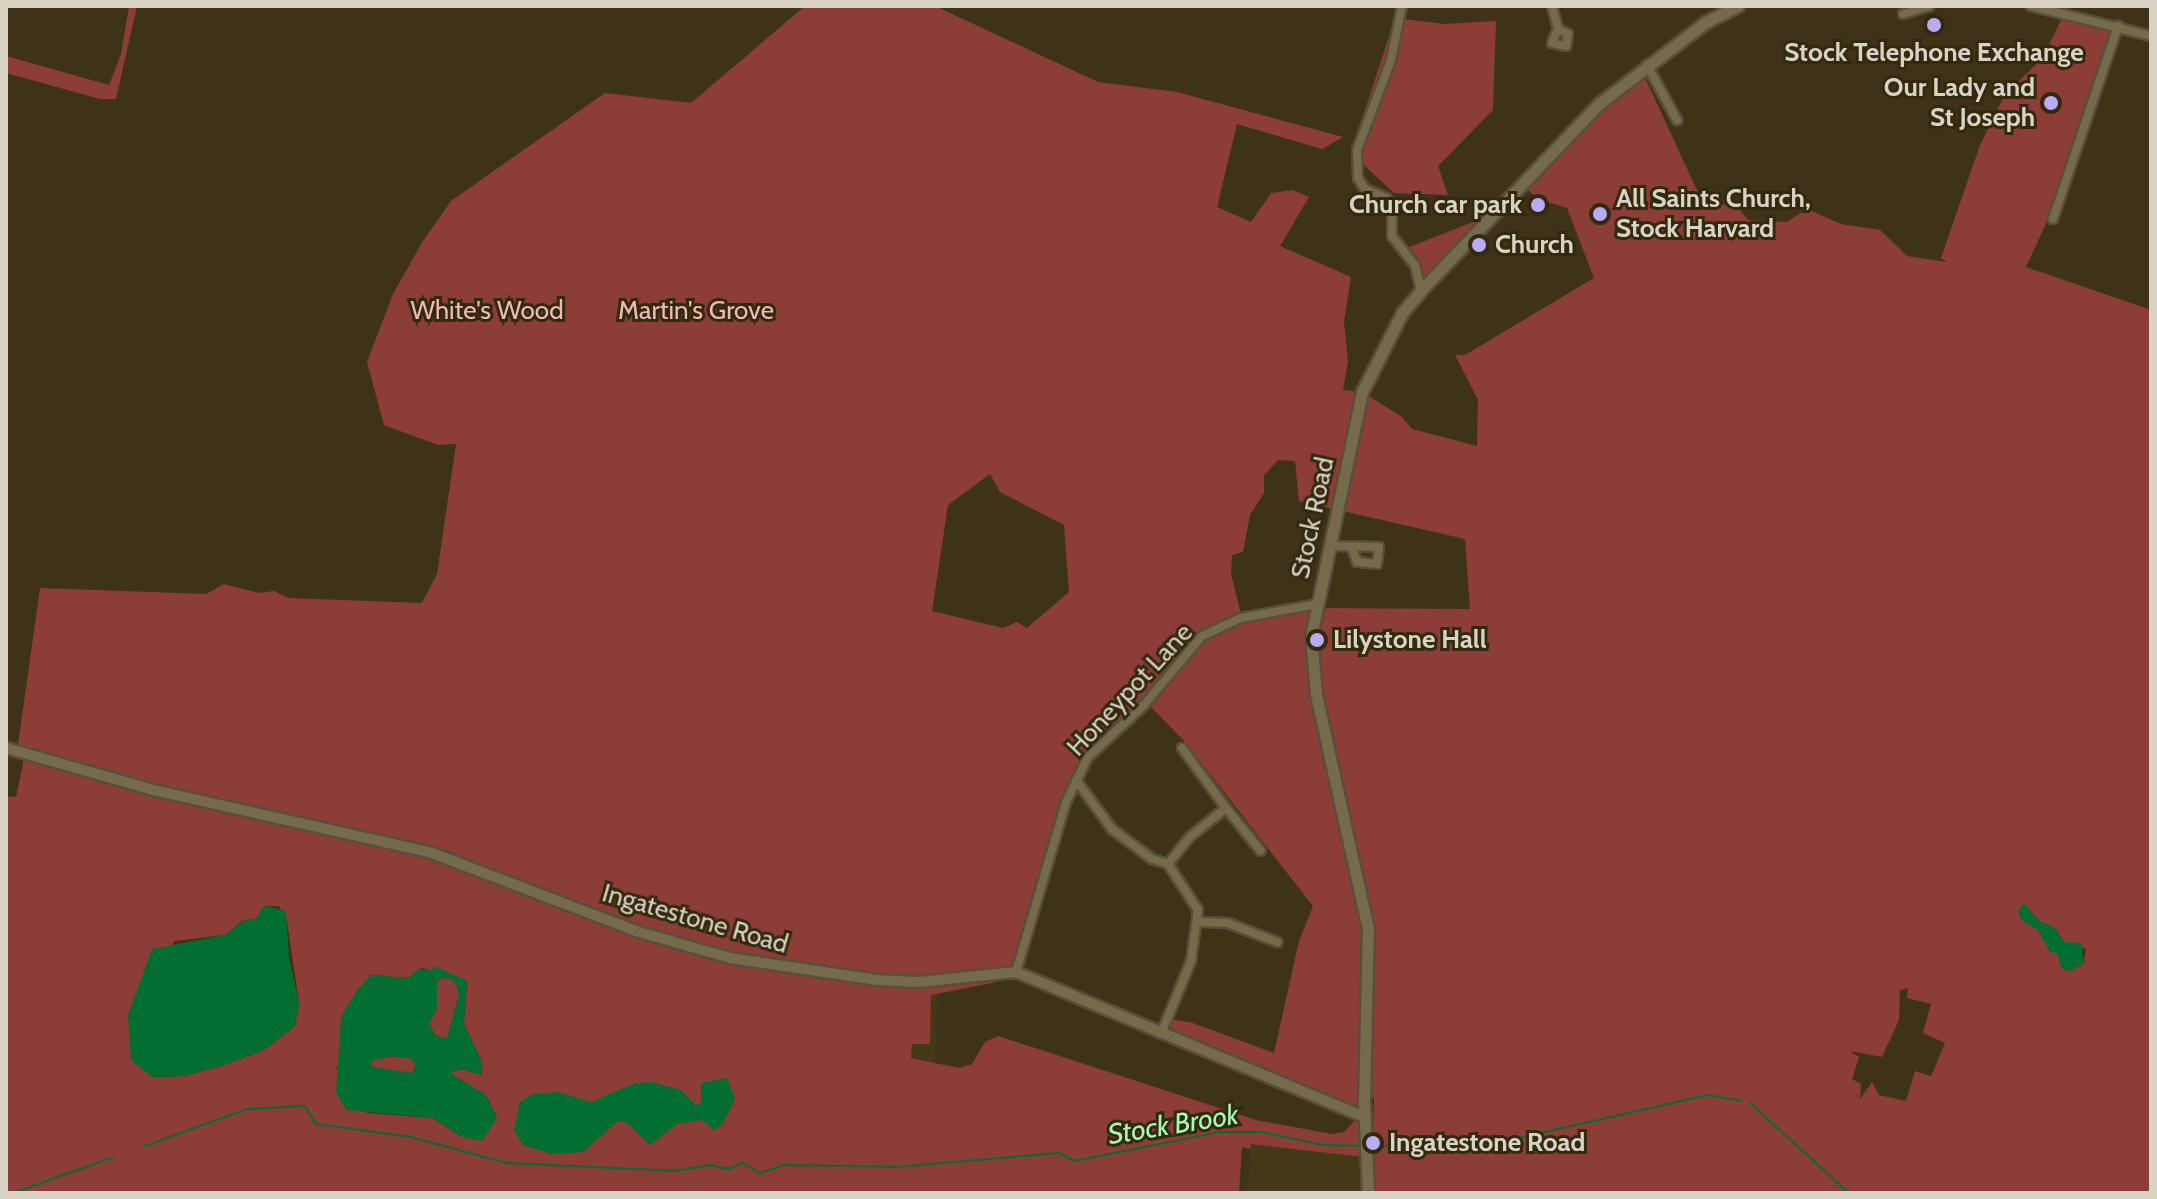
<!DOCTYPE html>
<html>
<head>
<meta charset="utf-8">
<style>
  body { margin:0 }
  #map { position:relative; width:2157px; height:1199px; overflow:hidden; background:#3e3319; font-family:Cabin,sans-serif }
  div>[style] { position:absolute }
  .built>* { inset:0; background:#453816 }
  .green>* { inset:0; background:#8c3d38 }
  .water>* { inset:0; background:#026e32 }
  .stream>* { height:2px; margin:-1px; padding:0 1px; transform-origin:1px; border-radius:1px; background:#026e32 }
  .roads { filter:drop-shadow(2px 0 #574f38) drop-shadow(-2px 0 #574f38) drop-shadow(0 2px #574f38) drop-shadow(0 -2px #574f38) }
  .minor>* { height:8px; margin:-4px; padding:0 4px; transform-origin:4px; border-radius:4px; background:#766a4e }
  .tertiary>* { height:10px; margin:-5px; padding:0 5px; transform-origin:5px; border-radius:5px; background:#766a4e }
  .secondary>* { height:11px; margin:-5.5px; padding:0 5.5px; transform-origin:5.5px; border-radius:5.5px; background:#766a4e }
  .dots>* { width:22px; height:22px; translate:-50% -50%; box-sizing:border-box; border:4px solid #33290f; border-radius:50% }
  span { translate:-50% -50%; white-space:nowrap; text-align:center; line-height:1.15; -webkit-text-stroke:6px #33290f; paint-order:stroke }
  .poi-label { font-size:26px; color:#d9d3c4; font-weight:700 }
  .right { translate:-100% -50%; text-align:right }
  .left { translate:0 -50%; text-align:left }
  .park-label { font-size:26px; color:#efbab4 }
  .street-label { font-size:26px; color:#d9d3c4 }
  .water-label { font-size:28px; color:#a2fab7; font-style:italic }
  .frame { position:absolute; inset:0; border:8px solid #d9d3c4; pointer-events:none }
</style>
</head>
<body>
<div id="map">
  <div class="built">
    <i style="clip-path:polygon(931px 984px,938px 984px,935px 1063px,911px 1059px,912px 1044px,929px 1044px)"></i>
    <i style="clip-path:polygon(1251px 1144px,1363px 1157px,1368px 1193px,1246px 1193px)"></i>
  </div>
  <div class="green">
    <i style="clip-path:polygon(129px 6px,137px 6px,116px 99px,100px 99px,6px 73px,6px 56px,109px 85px,121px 54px)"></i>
    <i style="clip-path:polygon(evenodd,805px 6px,935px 6px,1098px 82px,1177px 92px,1343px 137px,1322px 149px,1237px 124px,1217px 207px,1251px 222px,1271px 193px,1293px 190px,1309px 197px,1280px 246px,1351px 277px,1344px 322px,1348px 362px,1343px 390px,1362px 392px,1402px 417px,1412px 429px,1477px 446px,1478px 400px,1455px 355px,1465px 355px,1594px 278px,1567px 208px,1541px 200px,1526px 189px,1532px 175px,1641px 69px,1703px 203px,1736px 205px,1748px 220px,1787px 222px,1807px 209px,1841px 224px,1880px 230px,1907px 256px,1947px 262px,1941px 258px,1980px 145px,2005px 94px,2043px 58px,2061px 20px,2113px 31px,2048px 219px,2026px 267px,2151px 310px,2151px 1193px,1368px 1193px,1363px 1157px,1251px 1144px,1250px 1149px,1242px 1147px,1239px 1193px,6px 1193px,6px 796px,16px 797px,25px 754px,17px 752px,40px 588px,206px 594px,224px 584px,259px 593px,274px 591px,289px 598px,422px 603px,437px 574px,456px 444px,438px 445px,384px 425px,367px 362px,393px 294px,423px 241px,451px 201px,605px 93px,691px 103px,805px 6px,1278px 460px,1295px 461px,1299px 501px,1465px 539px,1470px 609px,1318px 608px,1317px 604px,1242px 618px,1231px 574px,1232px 555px,1243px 552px,1250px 515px,1264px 493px,1264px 475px,1278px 460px,805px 6px,990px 474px,1000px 492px,1064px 525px,1069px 592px,1027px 628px,1017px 622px,1003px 628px,932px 611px,948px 505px,990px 474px,805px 6px,1146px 702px,1185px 742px,1313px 906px,1299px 941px,1274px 1053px,1190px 1022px,1166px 1019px,1161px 1034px,1365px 1117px,1365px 1097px,1374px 1098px,1373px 1131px,1366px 1133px,1365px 1125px,1355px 1120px,1344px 1132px,1332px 1134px,1256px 1120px,998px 1036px,985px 1042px,972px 1064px,959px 1068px,911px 1058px,912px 1044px,930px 1044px,931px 995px,992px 983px,1016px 972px,1076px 780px,1088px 757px,1146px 702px,805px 6px,2024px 904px,2039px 921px,2055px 928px,2064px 942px,2086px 949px,2083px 964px,2046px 944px,2024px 904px,805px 6px,264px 906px,279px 906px,287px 921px,299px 1003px,295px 1026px,264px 1050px,224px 1065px,184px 1076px,152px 1077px,128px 1016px,141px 981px,175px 941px,225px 935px,242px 921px,256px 919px,264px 906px,805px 6px,422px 968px,467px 981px,464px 1024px,481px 1060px,482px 1075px,461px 1069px,449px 1073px,486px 1095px,497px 1118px,462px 1137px,433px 1118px,367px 1113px,336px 1068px,341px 1064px,341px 1017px,371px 975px,409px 978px,422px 968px,805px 6px,1908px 988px,1907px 998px,1931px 1004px,1923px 1033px,1945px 1043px,1931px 1076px,1915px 1071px,1906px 1101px,1879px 1095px,1872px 1082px,1860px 1099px,1861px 1084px,1852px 1079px,1859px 1057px,1850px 1051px,1882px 1057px,1899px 1020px,1900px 990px,1908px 988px)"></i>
    <i style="clip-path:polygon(1395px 18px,1445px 24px,1496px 21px,1493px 110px,1438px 166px,1448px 195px,1394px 193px,1351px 153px)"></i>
    <i style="clip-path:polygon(1473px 222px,1486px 226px,1421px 290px,1417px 272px,1402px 250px)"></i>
    <i style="clip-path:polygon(444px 977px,455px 981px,459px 995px,447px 1038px,436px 1036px,429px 1024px,437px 1008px,437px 980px)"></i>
    <i style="clip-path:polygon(392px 1056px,410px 1058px,416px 1065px,412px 1073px,372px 1067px,370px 1060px)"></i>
  </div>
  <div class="water">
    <i style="clip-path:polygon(2024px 903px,2039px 921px,2055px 928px,2064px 942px,2082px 943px,2083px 964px,2071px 971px,2062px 969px,2057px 953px,2050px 952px,2038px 930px,2022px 921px,2018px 911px)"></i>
    <i style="clip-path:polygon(264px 906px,286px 911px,289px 958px,299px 1003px,295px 1026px,264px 1050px,224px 1065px,184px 1076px,152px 1077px,131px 1060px,128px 1016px,152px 949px,225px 935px,243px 921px,256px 919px)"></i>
    <i style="clip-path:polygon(evenodd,434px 966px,467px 981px,464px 1024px,481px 1060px,482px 1075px,461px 1069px,450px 1073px,486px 1095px,497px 1118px,482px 1141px,462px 1137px,433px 1118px,346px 1110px,336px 1092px,341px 1017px,356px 992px,371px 975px,409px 978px,417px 970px,432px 970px,434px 966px,444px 977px,455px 981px,459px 995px,447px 1038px,436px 1036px,429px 1024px,437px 1008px,437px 981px,444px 977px,434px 966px,392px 1056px,410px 1058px,416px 1065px,412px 1073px,373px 1067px,370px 1061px,392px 1056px)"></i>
    <i style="clip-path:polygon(727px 1078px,735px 1099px,723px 1124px,714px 1130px,702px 1120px,677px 1124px,650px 1145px,627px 1123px,618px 1121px,583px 1152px,552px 1154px,523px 1145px,514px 1130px,520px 1102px,532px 1094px,558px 1092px,591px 1102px,635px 1083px,652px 1082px,681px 1090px,696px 1106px,701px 1102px,701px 1083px)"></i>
  </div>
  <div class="stream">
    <i style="left:1750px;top:1103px;width:134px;rotate:42.3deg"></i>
    <i style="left:145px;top:1146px;width:109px;rotate:-19.9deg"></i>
    <i style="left:247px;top:1109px;width:58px;rotate:-3deg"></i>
    <i style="left:305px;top:1106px;width:21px;rotate:59deg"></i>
    <i style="left:316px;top:1124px;width:96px;rotate:7.8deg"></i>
    <i style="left:411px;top:1137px;width:99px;rotate:15.2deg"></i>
    <i style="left:507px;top:1163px;width:169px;rotate:2.7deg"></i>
    <i style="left:676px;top:1171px;width:35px;rotate:-10deg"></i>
    <i style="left:710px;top:1165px;width:18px;rotate:13deg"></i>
    <i style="left:728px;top:1169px;width:16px;rotate:-22deg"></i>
    <i style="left:743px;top:1163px;width:19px;rotate:32deg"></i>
    <i style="left:759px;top:1173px;width:28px;rotate:-17deg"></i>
    <i style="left:786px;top:1165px;width:109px;rotate:1.1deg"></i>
    <i style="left:895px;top:1167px;width:165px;rotate:-4.9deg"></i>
    <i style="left:1059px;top:1153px;width:17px;rotate:28deg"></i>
    <i style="left:1074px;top:1161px;width:150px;rotate:-11.2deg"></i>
    <i style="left:1221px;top:1132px;width:40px"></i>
    <i style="left:1261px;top:1132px;width:63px;rotate:11.8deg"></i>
    <i style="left:1323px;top:1145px;width:39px;rotate:1deg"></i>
    <i style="left:1372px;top:1146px;width:58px;rotate:2deg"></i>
    <i style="left:1430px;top:1148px;width:80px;rotate:-5.7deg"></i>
    <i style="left:1510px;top:1140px;width:203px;rotate:-12.8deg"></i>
    <i style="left:1708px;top:1095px;width:34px;rotate:10deg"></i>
    <i style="left:13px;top:1193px;width:107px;rotate:-19.6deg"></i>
  </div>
  <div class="roads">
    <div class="minor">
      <i style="left:1402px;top:6px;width:55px;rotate:101.5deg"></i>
      <i style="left:1391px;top:60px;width:96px;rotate:110.7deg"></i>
      <i style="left:1357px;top:150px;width:28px;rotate:88deg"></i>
      <i style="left:1358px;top:178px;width:13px;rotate:58deg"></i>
      <i style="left:1365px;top:189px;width:23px;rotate:23deg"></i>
      <i style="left:1386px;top:198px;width:10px;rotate:53deg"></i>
      <i style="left:1392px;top:206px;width:30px;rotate:90deg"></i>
      <i style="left:1392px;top:236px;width:37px;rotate:52deg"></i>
      <i style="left:1415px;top:265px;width:26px;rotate:77deg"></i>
      <i style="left:1552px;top:6px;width:24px;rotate:75deg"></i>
      <i style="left:1558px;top:29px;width:11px;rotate:27deg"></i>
      <i style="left:1568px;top:34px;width:12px;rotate:99deg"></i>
      <i style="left:1566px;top:46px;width:14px;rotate:-168deg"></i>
      <i style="left:1552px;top:43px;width:15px;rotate:-67deg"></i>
      <i style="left:2031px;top:6px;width:124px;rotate:14deg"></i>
      <i style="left:1903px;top:14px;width:27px;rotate:-17deg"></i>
      <i style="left:1647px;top:65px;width:63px;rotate:61.4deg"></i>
      <i style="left:2053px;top:219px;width:204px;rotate:-71.4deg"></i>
      <i style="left:1334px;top:546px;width:45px;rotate:1.3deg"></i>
      <i style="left:1379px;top:547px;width:17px;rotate:97deg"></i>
      <i style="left:1377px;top:564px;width:20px;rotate:-174deg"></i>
      <i style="left:1357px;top:562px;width:15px;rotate:-110deg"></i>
      <i style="left:1182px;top:748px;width:74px;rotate:53.7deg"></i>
      <i style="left:1076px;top:780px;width:61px;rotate:53.7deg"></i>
      <i style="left:1112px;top:829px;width:50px;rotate:36.9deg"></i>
      <i style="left:1152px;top:859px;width:17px;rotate:17deg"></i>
      <i style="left:1168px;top:864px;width:55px;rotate:56.9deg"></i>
      <i style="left:1198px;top:910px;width:51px;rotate:97.8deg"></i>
      <i style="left:1191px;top:961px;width:79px;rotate:112.3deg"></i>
      <i style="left:1168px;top:864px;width:36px;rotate:-51deg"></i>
      <i style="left:1191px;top:836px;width:45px;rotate:-38.7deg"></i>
      <i style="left:1226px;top:808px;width:55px;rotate:50.9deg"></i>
      <i style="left:1200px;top:922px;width:28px;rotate:2deg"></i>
      <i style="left:1228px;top:923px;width:53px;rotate:21.2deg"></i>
      <i style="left:1016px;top:972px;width:177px;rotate:-73.6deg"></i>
      <i style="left:1066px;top:802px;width:50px;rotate:-63.9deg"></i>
      <i style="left:1088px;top:757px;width:76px;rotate:-42.9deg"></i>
      <i style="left:1144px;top:705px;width:90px;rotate:-50deg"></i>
      <i style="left:1202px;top:636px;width:43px;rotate:-24.8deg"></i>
      <i style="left:1241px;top:618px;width:77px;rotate:-10.4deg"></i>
    </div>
    <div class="tertiary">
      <i style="left:6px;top:748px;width:153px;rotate:15.9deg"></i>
      <i style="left:153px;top:790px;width:286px;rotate:12.7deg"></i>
      <i style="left:432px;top:853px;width:218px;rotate:20.9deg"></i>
      <i style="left:636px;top:931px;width:98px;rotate:16deg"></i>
      <i style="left:730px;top:958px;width:149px;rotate:8.5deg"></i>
      <i style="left:877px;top:980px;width:41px;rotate:2.8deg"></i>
      <i style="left:918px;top:982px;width:99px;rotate:-5.8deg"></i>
      <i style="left:1016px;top:972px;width:378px;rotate:22.6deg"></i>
    </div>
    <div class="secondary">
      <i style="left:1368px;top:1193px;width:92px;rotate:-92.5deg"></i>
      <i style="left:1364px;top:1101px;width:172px;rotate:-88.7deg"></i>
      <i style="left:1368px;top:929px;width:241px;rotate:-102.5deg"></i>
      <i style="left:1316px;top:694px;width:58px;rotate:-94.9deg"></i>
      <i style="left:1311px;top:636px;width:249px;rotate:-78.2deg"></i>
      <i style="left:1362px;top:392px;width:89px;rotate:-63.1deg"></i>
      <i style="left:1402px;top:313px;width:30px;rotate:-50deg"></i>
      <i style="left:1421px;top:290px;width:259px;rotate:-46.3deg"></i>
      <i style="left:1600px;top:103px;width:133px;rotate:-37.4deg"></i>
      <i style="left:1706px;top:22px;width:36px;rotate:-27deg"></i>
    </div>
  </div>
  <div class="dots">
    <i style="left:1934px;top:25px;background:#b8abf7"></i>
    <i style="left:2051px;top:103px;background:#b8abf7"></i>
    <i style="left:1538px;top:205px;background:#b8abf7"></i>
    <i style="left:1600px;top:214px;background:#b8abf7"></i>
    <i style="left:1479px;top:245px;background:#b8abf7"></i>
    <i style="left:1317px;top:640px;background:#b8abf7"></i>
    <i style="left:1373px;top:1143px;background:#b8abf7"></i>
  </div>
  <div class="poi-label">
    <span style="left:1934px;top:53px">Stock Telephone Exchange</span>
    <span class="right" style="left:2035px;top:103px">Our Lady and<br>St Joseph</span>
    <span class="left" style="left:1616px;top:214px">All Saints Church,<br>Stock Harvard</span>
    <span class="right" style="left:1522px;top:205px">Church car park</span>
    <span class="left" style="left:1495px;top:245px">Church</span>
    <span class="left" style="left:1333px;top:640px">Lilystone Hall</span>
    <span class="left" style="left:1389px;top:1143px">Ingatestone Road</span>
  </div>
  <div class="park-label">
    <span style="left:487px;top:311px">White's Wood</span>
    <span style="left:696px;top:311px">Martin's Grove</span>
  </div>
  <div class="street-label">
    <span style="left:1313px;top:518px;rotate:-78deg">Stock Road</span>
    <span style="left:1130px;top:690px;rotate:-47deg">Honeypot Lane</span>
    <span style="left:695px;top:919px;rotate:16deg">Ingatestone Road</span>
  </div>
  <div class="water-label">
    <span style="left:1173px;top:1124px;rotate:-9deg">Stock Brook</span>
  </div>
  <div class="frame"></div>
</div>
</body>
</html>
